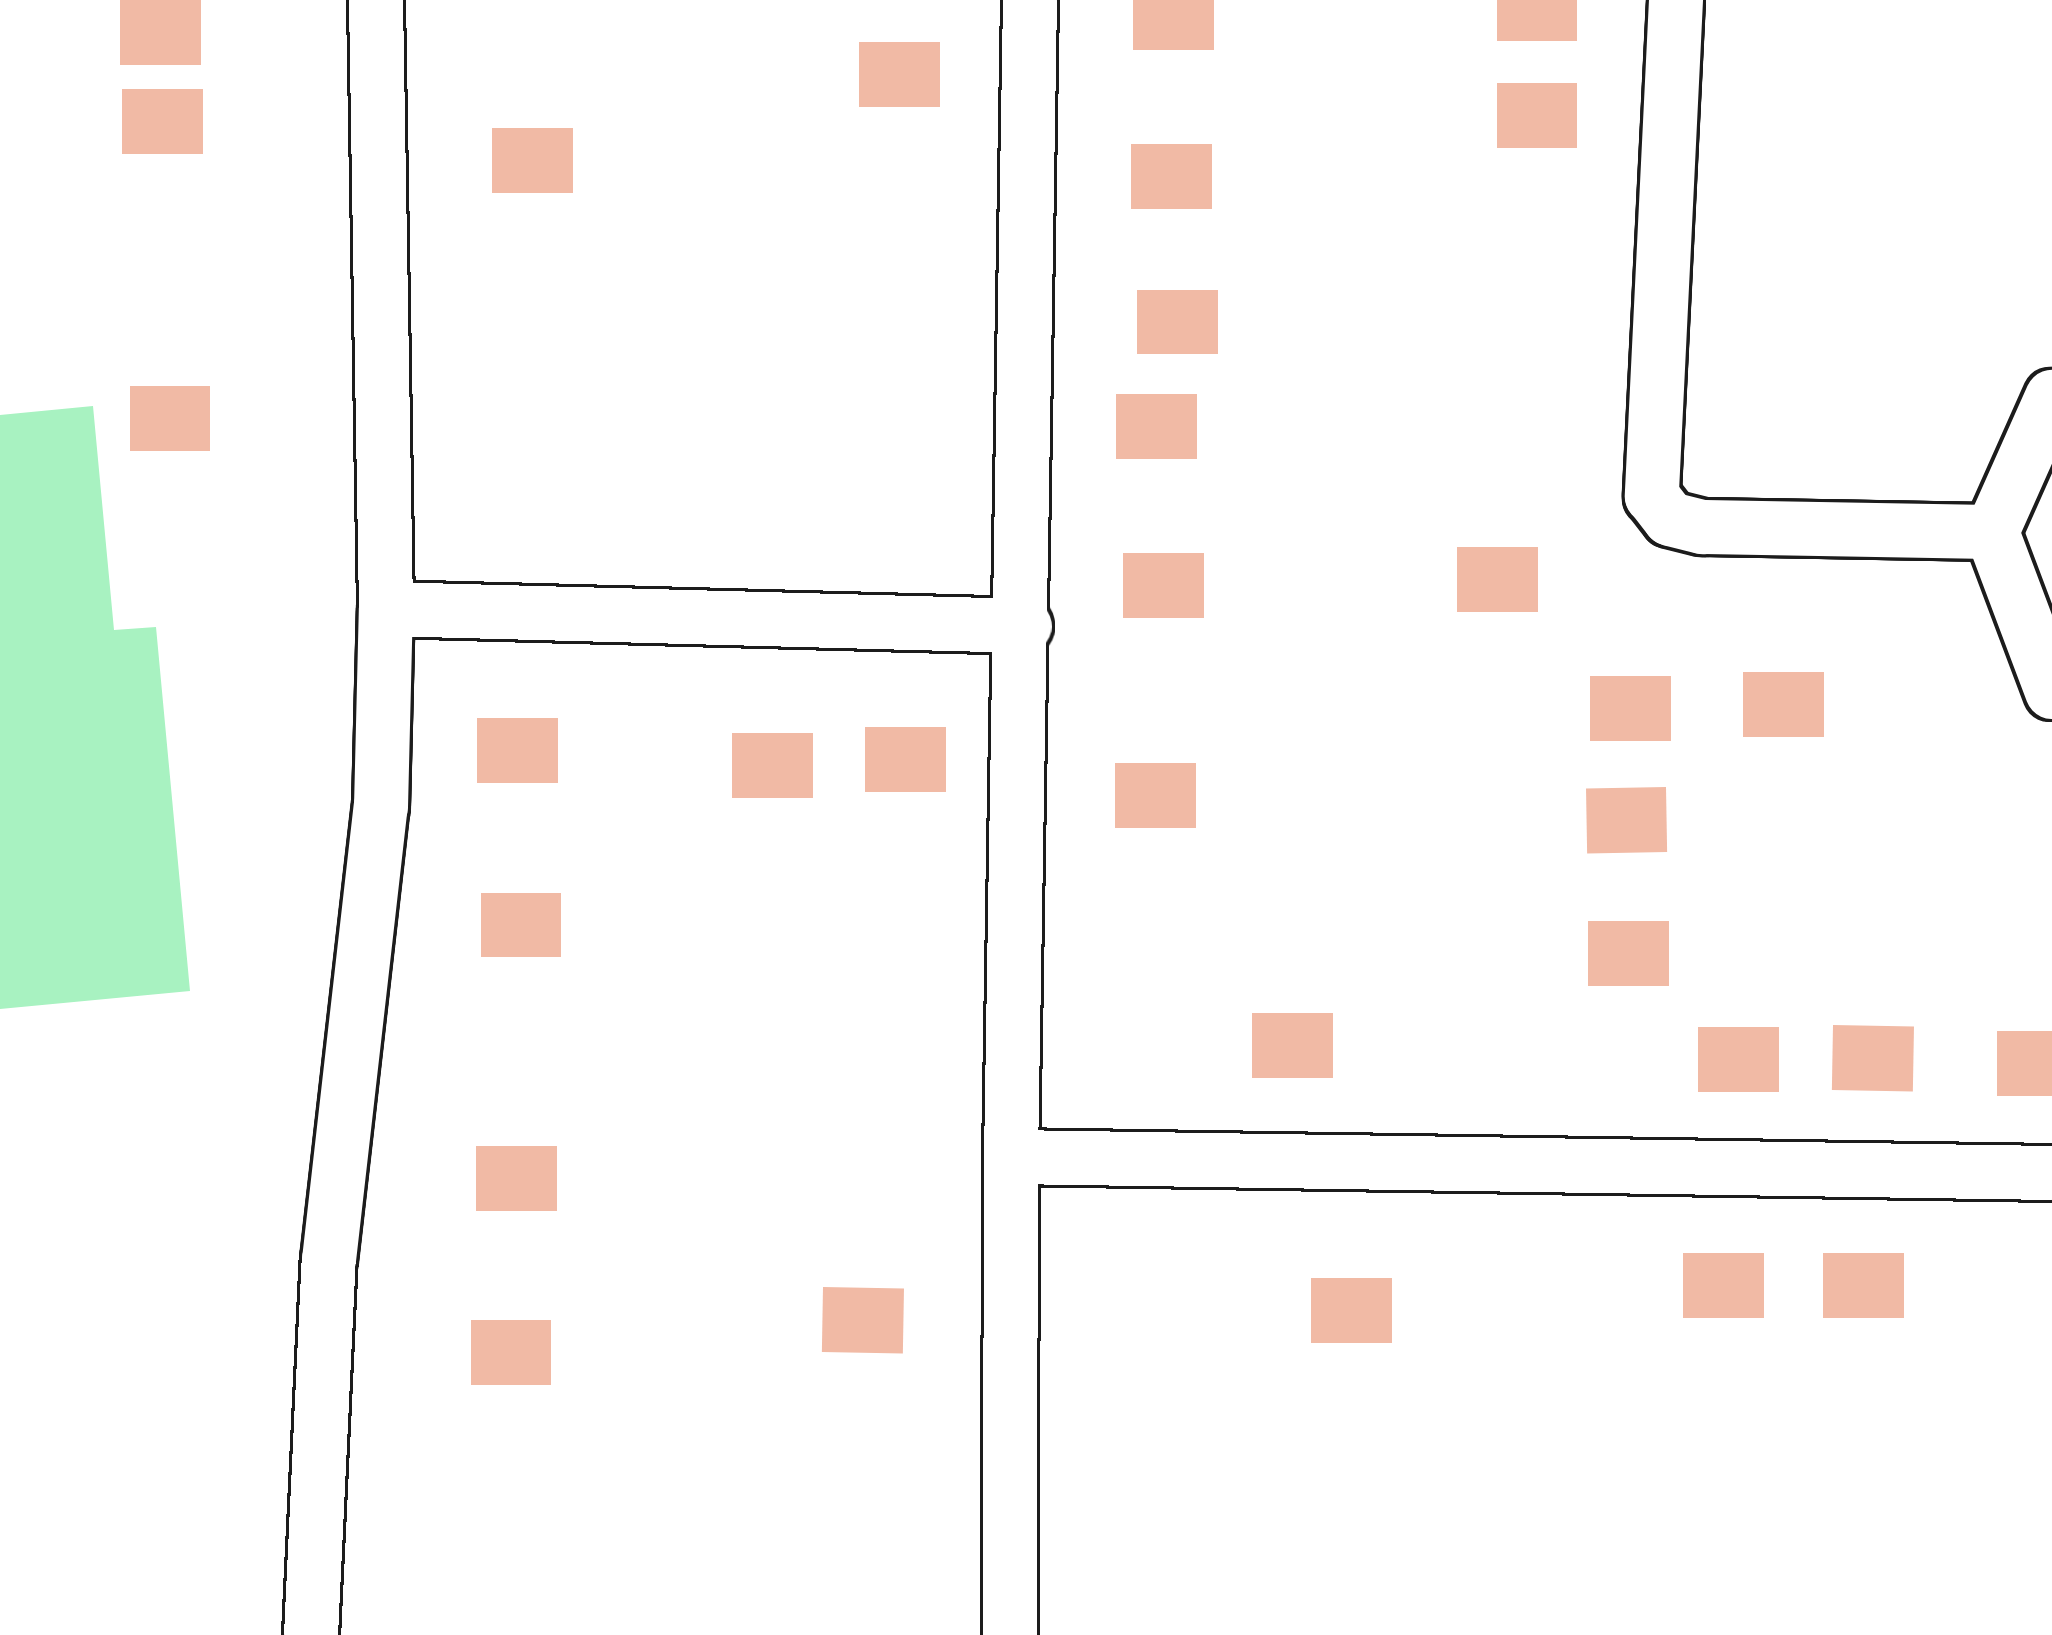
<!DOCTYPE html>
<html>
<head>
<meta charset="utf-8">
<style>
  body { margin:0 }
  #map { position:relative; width:2052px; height:1635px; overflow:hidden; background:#fff; font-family:"Shantell Sans",sans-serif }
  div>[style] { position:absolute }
  .green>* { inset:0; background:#a8f2c1 }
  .building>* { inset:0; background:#f1baa5; transform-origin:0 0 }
  .roads { filter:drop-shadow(3px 0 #1c1c1c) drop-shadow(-3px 0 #1c1c1c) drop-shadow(0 3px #1c1c1c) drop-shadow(0 -3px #1c1c1c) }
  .minor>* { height:54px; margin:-27px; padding:0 27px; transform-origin:27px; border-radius:27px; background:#fff }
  span { translate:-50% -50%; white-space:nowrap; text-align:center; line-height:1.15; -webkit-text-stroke:12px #fff; paint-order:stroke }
</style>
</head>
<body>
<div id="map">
  <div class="green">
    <i style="clip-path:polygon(93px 406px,114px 630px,156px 627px,190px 991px,0 1009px,0 415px)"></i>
  </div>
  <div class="building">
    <i style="left:201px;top:0;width:65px;height:81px;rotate:90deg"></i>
    <i style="left:1133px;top:0;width:81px;height:50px"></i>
    <i style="left:1497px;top:0;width:80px;height:41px"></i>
    <i style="left:940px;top:42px;width:65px;height:81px;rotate:90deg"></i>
    <i style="left:1497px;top:83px;width:80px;height:65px"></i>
    <i style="left:122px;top:89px;width:81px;height:65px"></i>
    <i style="left:492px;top:128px;width:81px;height:65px"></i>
    <i style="left:1131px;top:144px;width:81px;height:65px"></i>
    <i style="left:1137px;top:290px;width:81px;height:64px"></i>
    <i style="left:130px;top:386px;width:80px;height:65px"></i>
    <i style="left:1197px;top:394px;width:65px;height:81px;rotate:90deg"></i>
    <i style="left:1538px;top:547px;width:65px;height:81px;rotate:90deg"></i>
    <i style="left:1123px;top:553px;width:81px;height:65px"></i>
    <i style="left:1824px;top:672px;width:65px;height:81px;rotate:90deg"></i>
    <i style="left:1590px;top:676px;width:81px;height:65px"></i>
    <i style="left:477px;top:718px;width:81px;height:65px"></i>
    <i style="left:865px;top:727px;width:81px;height:65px"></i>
    <i style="left:732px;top:733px;width:81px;height:65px"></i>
    <i style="left:1115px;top:763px;width:81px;height:65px"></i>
    <i style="left:1666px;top:787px;width:65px;height:80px;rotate:89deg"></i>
    <i style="left:481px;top:893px;width:80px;height:64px"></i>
    <i style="left:1588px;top:921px;width:81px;height:65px"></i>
    <i style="left:1252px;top:1013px;width:81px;height:65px"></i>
    <i style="left:1833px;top:1025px;width:81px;height:65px;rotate:1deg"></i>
    <i style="left:1698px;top:1027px;width:81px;height:65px"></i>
    <i style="left:1997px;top:1031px;width:55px;height:65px"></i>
    <i style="left:476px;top:1146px;width:81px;height:65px"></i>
    <i style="left:1683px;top:1253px;width:81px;height:65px"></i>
    <i style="left:1823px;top:1253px;width:81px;height:65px"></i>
    <i style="left:1311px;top:1278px;width:81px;height:65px"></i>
    <i style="left:823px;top:1287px;width:81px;height:65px;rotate:1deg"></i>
    <i style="left:471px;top:1320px;width:80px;height:65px"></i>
  </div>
  <div class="roads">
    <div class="minor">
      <i style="left:376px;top:0;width:609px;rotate:89.06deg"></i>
      <i style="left:1030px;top:0;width:1157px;rotate:90.94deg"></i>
      <i style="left:1011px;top:1157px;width:1041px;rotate:0.88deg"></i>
      <i style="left:1676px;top:0;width:497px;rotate:92.8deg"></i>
      <i style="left:1652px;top:496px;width:29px;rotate:52deg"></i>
      <i style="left:1670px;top:519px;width:34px;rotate:14deg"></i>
      <i style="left:1703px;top:527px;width:289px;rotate:1deg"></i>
      <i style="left:1992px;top:532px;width:171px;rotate:69.4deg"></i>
      <i style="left:1992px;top:532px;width:148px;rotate:-66deg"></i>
      <i style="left:311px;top:1635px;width:375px;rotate:-87.3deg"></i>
      <i style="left:329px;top:1260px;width:456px;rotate:-83.5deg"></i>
      <i style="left:381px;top:807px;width:198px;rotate:-88.6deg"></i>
      <i style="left:386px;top:609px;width:639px;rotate:1.52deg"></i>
      <i style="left:1010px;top:1635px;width:478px;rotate:-89.9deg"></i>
    </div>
  </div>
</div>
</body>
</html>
